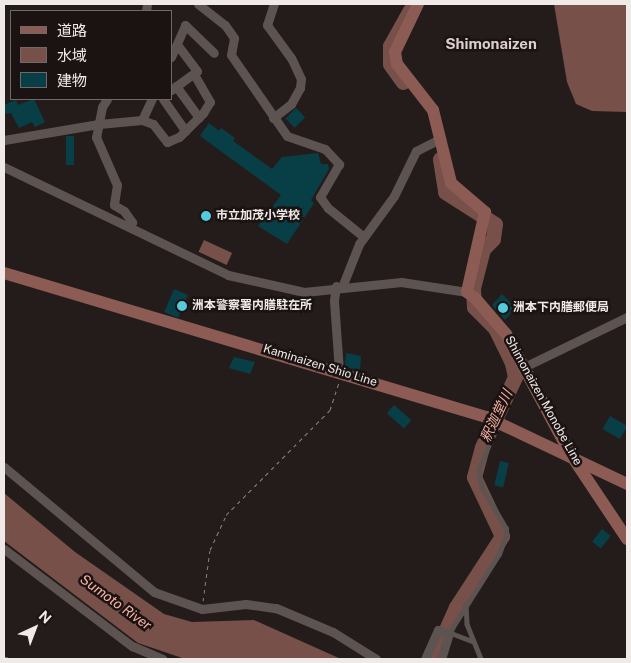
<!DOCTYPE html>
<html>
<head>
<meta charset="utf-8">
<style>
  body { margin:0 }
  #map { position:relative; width:631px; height:663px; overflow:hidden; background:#241c1b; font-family:"Public Sans","Noto Sans JP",sans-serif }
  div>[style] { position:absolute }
  .water>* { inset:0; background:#775049; transform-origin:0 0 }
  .river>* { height:15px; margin:-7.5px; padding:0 7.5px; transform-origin:7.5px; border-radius:7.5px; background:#775049 }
  .building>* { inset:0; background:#083f47; transform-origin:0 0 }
  .path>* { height:1px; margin-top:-0.5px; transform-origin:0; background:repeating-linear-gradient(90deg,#898281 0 4px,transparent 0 8px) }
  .lane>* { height:4.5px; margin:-2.25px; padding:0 2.25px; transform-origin:2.25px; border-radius:2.25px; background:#5d5452 }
  .street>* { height:9px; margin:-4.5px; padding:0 4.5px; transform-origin:4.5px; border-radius:4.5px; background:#5d5452 }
  .secondary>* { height:12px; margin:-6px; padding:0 6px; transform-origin:6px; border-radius:6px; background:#8c5b54 }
  .dots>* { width:14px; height:14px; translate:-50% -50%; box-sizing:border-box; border:2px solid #1b1312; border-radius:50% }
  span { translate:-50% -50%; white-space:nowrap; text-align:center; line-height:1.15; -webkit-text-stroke:5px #1b1312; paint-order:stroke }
  .poi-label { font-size:12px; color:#efe9e8; font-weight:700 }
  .left { translate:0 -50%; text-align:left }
  .street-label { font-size:12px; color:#efe9e8 }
  .water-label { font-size:14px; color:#f6b0a4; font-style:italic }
  .quarter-label { font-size:15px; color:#dacfcd; font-weight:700 }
  .frame { position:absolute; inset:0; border:5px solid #efe9e8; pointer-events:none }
  .legend { position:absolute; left:10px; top:10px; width:162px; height:90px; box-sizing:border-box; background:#1b1312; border:1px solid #706968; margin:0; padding:6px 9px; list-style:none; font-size:15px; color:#efe9e8 }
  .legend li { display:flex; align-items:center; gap:10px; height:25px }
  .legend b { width:25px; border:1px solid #706968 }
  .north { position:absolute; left:10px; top:603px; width:50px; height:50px; -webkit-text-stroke:4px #1b1312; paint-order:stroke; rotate:43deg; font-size:14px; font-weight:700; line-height:20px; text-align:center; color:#efe9e8 }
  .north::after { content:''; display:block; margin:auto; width:18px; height:22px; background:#efe9e8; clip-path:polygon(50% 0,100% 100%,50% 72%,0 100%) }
</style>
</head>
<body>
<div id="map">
  <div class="water">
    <i style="clip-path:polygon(554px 4px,627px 4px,627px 112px,592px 111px,576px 104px,567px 82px)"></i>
    <i style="left:204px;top:240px;width:31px;height:13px;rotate:25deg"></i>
    <i style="clip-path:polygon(4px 493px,75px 552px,164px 614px,192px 622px,254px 620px,341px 659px,185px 659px,138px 643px,4px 541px)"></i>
  </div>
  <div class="river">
    <i style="left:403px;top:82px;width:22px;rotate:-126deg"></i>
    <i style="left:390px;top:64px;width:18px;rotate:-90deg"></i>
    <i style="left:390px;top:46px;width:41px;rotate:-60.9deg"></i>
    <i style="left:440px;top:159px;width:33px;rotate:81deg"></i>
    <i style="left:445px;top:192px;width:59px;rotate:32.6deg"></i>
    <i style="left:495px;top:224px;width:15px;rotate:98deg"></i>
    <i style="left:493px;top:239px;width:14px;rotate:135deg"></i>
    <i style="left:483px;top:249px;width:40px;rotate:104.4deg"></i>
    <i style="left:473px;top:288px;width:19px;rotate:87deg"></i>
    <i style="left:474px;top:307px;width:30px;rotate:45deg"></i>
    <i style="left:495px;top:328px;width:39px;rotate:64deg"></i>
    <i style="left:512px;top:363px;width:14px;rotate:78deg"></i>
    <i style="left:515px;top:377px;width:77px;rotate:115.2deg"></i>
    <i style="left:482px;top:447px;width:31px;rotate:105deg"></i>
    <i style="left:474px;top:477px;width:65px;rotate:64.6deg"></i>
    <i style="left:502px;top:536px;width:85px;rotate:122.9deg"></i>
    <i style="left:456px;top:607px;width:27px;rotate:114deg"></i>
    <i style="left:434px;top:659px;width:17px;rotate:-69deg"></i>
  </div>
  <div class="building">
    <i style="clip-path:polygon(34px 99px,45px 122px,35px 127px,32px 122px,19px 128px,11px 113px,4px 114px,4px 105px,16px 100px,18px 105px)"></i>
    <i style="left:296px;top:108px;width:13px;height:15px;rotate:45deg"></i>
    <i style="clip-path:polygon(209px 123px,219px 131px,221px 128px,235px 138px,233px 141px,272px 169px,282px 157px,318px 153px,321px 164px,328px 164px,329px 169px,311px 200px,314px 203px,287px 244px,258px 226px,281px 195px,200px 136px)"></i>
    <i style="left:66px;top:136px;width:8px;height:29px"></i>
    <i style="left:174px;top:289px;width:15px;height:25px;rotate:23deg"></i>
    <i style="clip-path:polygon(502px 294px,516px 308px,505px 320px,492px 305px)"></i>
    <i style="clip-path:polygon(346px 353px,361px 356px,360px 370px,345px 367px)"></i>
    <i style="clip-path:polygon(234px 357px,255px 362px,250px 374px,229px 368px)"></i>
    <i style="left:394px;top:405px;width:23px;height:11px;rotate:41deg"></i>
    <i style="left:610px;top:416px;width:20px;height:15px;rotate:30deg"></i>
    <i style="left:500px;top:461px;width:9px;height:25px;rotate:13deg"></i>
    <i style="left:602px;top:529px;width:11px;height:16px;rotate:38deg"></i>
  </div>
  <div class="path">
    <i style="left:203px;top:601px;width:51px;rotate:-82.2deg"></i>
    <i style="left:210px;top:550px;width:38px;rotate:-65deg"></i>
    <i style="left:226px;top:515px;width:148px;rotate:-45.3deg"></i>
    <i style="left:330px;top:410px;width:28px;rotate:-72deg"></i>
    <i style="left:4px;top:657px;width:17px;rotate:7deg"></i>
  </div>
  <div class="lane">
    <i style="left:466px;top:604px;width:20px;rotate:87deg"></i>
    <i style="left:467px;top:624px;width:38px;rotate:68deg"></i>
    <i style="left:473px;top:642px;width:26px;rotate:-159deg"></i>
    <i style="left:449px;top:633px;width:93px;rotate:-57.7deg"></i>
    <i style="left:499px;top:554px;width:20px;rotate:-70deg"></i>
    <i style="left:506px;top:535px;width:6px;rotate:-90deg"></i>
    <i style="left:506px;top:529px;width:48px;rotate:-120.3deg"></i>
    <i style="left:482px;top:488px;width:11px;rotate:-105deg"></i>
    <i style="left:479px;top:477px;width:8px;rotate:-90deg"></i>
    <i style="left:479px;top:469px;width:48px;rotate:-68.2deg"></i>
  </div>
  <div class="street">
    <i style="left:198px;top:4px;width:34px;rotate:38deg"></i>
    <i style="left:225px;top:25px;width:16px;rotate:55deg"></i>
    <i style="left:234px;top:38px;width:17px;rotate:100deg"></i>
    <i style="left:231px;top:55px;width:98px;rotate:55.3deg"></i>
    <i style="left:287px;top:136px;width:40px;rotate:18.9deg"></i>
    <i style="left:325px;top:149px;width:21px;rotate:47deg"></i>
    <i style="left:339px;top:164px;width:38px;rotate:120deg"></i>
    <i style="left:320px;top:197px;width:14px;rotate:54deg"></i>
    <i style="left:328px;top:208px;width:46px;rotate:38.9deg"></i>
    <i style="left:146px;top:11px;width:7px;rotate:-82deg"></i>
    <i style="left:171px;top:57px;width:35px;rotate:-66deg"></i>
    <i style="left:185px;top:25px;width:40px;rotate:44deg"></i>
    <i style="left:176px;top:86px;width:39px;rotate:54deg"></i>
    <i style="left:171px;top:90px;width:32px;rotate:-36deg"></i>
    <i style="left:197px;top:71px;width:31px;rotate:-127deg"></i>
    <i style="left:107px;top:99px;width:9px;rotate:122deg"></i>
    <i style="left:102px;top:107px;width:31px;rotate:101deg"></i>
    <i style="left:96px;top:137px;width:52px;rotate:66.4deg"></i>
    <i style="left:117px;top:185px;width:20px;rotate:99deg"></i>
    <i style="left:114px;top:205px;width:12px;rotate:31deg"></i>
    <i style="left:124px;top:211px;width:14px;rotate:54deg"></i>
    <i style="left:132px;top:222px;width:4px;rotate:124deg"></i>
    <i style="left:163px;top:99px;width:39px;rotate:55deg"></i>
    <i style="left:273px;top:118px;width:23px;rotate:-38deg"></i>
    <i style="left:291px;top:104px;width:18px;rotate:-61deg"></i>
    <i style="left:300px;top:88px;width:9px;rotate:-84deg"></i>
    <i style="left:301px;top:79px;width:23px;rotate:-115deg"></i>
    <i style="left:291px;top:58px;width:41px;rotate:-126deg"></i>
    <i style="left:267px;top:25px;width:22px;rotate:-72deg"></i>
    <i style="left:142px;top:120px;width:23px;rotate:-65deg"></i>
    <i style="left:4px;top:140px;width:96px;rotate:-9.6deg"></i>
    <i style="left:99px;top:124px;width:43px;rotate:-5.3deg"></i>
    <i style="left:142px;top:120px;width:12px;rotate:20deg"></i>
    <i style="left:153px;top:124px;width:23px;rotate:52deg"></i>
    <i style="left:167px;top:142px;width:13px;rotate:-23deg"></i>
    <i style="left:179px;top:137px;width:34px;rotate:-45deg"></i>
    <i style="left:203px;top:113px;width:13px;rotate:-58deg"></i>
    <i style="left:210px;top:102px;width:32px;rotate:-120deg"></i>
    <i style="left:4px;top:167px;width:249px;rotate:25.7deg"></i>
    <i style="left:228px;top:275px;width:78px;rotate:12.6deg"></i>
    <i style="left:304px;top:292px;width:98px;rotate:-5.9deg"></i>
    <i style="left:401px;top:282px;width:67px;rotate:8.6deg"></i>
    <i style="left:336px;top:286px;width:15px;rotate:98deg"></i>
    <i style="left:334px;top:301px;width:70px;rotate:85.9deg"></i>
    <i style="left:342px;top:287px;width:46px;rotate:-68.4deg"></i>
    <i style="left:359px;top:244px;width:59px;rotate:-53.9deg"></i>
    <i style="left:394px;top:196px;width:50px;rotate:-63.9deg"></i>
    <i style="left:416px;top:151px;width:27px;rotate:-27deg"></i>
    <i style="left:522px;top:368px;width:117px;rotate:-25.9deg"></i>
    <i style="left:4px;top:467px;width:195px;rotate:39.8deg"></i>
    <i style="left:154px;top:592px;width:51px;rotate:19.5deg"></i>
    <i style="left:202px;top:609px;width:44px;rotate:-6.5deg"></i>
    <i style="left:246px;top:604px;width:30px;rotate:8deg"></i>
    <i style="left:276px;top:608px;width:62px;rotate:22.8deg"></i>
    <i style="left:333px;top:632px;width:51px;rotate:32.1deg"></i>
    <i style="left:4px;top:549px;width:161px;rotate:37.2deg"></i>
    <i style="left:132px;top:646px;width:33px;rotate:23deg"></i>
    <i style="left:425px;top:659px;width:32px;rotate:-66deg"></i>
    <i style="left:438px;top:630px;width:11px;rotate:15deg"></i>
    <i style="left:449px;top:633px;width:27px;rotate:107deg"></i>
  </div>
  <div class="secondary">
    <i style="left:418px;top:4px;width:53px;rotate:115.6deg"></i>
    <i style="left:395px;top:52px;width:12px;rotate:81deg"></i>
    <i style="left:397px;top:64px;width:58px;rotate:52deg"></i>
    <i style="left:433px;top:110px;width:75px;rotate:76.1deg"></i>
    <i style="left:451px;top:183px;width:45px;rotate:40.5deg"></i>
    <i style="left:485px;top:212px;width:82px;rotate:102.7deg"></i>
    <i style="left:467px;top:292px;width:10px;rotate:37deg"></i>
    <i style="left:475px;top:298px;width:48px;rotate:49.3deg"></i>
    <i style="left:506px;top:334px;width:137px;rotate:61.8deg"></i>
    <i style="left:571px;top:455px;width:101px;rotate:56.3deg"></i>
    <i style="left:4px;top:273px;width:503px;rotate:16.63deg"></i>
    <i style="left:486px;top:417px;width:156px;rotate:25.4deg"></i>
  </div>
  <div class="dots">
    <i style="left:206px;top:216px;background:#54cadd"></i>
    <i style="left:182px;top:306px;background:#54cadd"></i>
    <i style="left:503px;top:308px;background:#54cadd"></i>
  </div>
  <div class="poi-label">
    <span class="left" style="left:216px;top:216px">市立加茂小学校</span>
    <span class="left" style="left:192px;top:306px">洲本警察署内膳駐在所</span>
    <span class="left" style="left:513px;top:308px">洲本下内膳郵便局</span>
  </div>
  <div class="street-label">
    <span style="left:320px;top:366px;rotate:17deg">Kaminaizen Shio Line</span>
    <span style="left:543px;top:401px;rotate:61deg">Shimonaizen Monobe Line</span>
  </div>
  <div class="water-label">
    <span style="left:496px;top:416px;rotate:-65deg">釈迦堂川</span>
    <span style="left:116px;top:602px;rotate:36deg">Sumoto River</span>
  </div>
  <div class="quarter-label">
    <span style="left:491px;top:44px">Shimonaizen</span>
  </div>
  <div class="frame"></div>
  <ul class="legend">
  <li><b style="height:6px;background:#8c5b54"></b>道路</li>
  <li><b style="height:14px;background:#775049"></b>水域</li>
  <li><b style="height:14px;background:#083f47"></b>建物</li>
  </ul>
  <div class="north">N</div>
</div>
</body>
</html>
